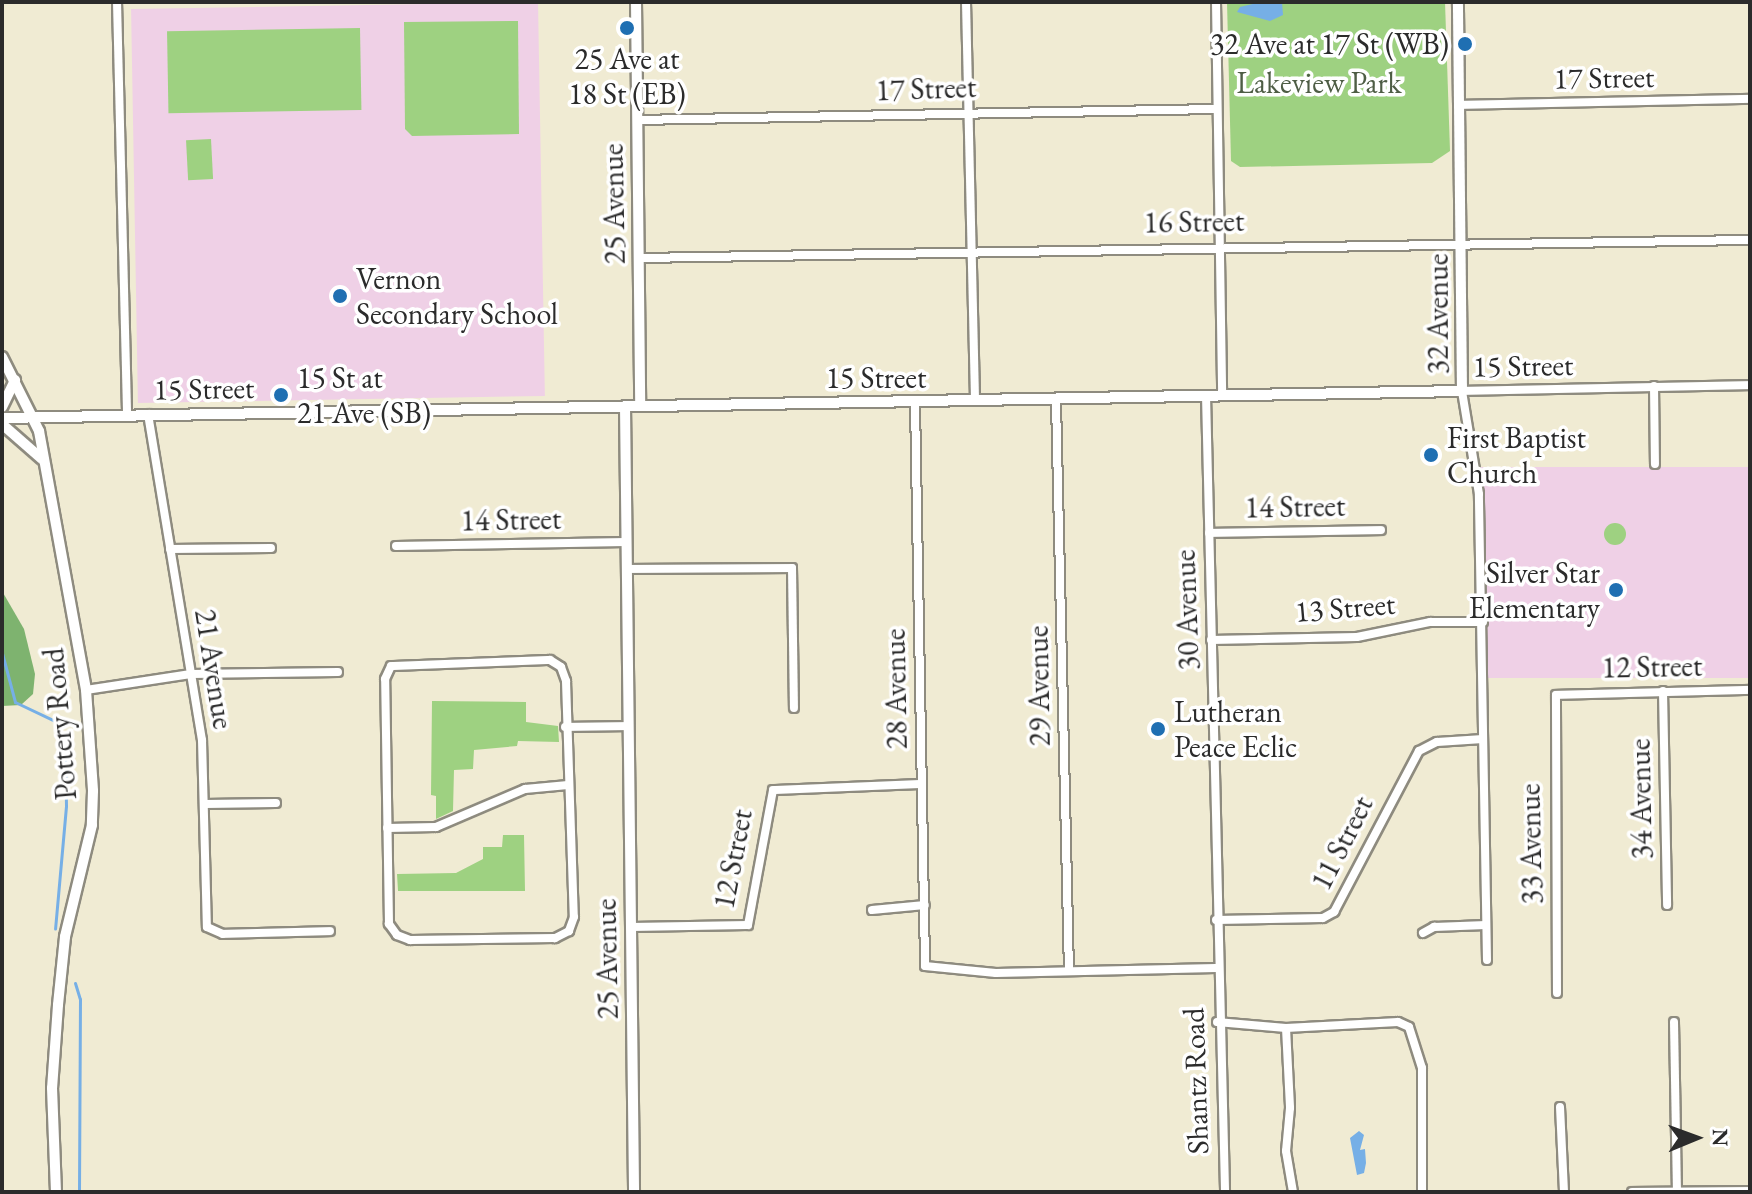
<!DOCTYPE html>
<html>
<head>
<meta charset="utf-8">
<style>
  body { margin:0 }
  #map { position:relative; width:1752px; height:1194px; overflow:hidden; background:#f0ebd3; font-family:"EB Garamond",serif }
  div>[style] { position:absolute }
  .built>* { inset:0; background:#efd0e6; transform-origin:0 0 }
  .green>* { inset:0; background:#9ed181; transform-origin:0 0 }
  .round { border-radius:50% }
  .forest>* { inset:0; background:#7eb36f }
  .water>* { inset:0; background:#76afe6 }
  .stream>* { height:3px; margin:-1.5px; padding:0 1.5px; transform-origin:1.5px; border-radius:1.5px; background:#76afe6 }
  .roads { filter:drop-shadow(2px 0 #8e8b7f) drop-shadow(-2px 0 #8e8b7f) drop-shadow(0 2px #8e8b7f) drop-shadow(0 -2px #8e8b7f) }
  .minor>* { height:8px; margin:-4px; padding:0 4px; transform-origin:4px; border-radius:4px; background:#fff }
  .tertiary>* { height:10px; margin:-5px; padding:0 5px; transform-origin:5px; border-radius:5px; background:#fff }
  .dots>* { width:22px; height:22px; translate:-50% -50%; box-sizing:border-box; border:4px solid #fff; border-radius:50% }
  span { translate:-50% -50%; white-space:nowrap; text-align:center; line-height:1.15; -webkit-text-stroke:7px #fff; paint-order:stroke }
  .poi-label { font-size:30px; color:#2b2b2b }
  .right { translate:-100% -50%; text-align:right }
  .left { translate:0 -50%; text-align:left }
  .street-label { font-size:30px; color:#2b2b2b }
  .park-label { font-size:30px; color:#4e5d45 }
  .frame { position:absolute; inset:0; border:4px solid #2b2b2b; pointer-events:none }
  .north { position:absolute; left:1656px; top:1098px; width:80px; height:80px; -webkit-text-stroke:6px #fff; paint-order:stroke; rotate:89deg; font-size:22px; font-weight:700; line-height:32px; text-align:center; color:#2b2b2b }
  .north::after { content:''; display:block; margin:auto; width:28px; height:36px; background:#2b2b2b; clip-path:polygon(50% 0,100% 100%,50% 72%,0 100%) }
</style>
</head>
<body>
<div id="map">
  <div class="built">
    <i style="left:538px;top:2px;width:394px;height:407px;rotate:89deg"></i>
    <i style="left:1750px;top:467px;width:211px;height:272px;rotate:90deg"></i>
  </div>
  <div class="green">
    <i style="clip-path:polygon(1227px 2px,1445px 2px,1450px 151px,1432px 163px,1240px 167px,1231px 161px)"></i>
    <i style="clip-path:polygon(518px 21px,519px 134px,412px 136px,405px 129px,404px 22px)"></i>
    <i style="left:360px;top:28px;width:82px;height:193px;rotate:89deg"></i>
    <i style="left:211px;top:139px;width:40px;height:25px;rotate:87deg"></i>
    <i class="round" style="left:1604px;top:523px;width:22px;height:22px"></i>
    <i style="clip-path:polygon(432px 701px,526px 702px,526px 722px,558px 726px,559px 742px,518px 741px,517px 746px,474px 750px,473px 769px,454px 770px,453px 811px,436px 819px,436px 796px,431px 795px)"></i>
    <i style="clip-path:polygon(503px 835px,524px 835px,525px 891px,398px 891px,397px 874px,456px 873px,483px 859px,483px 847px,502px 847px)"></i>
  </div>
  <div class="forest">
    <i style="clip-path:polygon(2px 591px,24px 629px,35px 674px,33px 694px,21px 705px,2px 706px)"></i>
  </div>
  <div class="water">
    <i style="clip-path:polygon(1261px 2px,1282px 2px,1283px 15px,1270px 21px,1237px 12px,1240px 7px)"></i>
    <i style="clip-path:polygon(1359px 1131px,1364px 1135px,1360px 1150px,1365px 1149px,1366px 1163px,1364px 1173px,1357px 1175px,1350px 1138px)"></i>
  </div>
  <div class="stream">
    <i style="left:2px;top:653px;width:51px;rotate:75.1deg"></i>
    <i style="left:15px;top:702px;width:44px;rotate:25.4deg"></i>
    <i style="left:55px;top:721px;width:29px;rotate:70deg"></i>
    <i style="left:65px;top:748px;width:58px;rotate:89deg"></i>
    <i style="left:66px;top:806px;width:123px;rotate:95.1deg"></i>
    <i style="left:75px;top:983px;width:17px;rotate:73deg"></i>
    <i style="left:80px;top:999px;width:193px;rotate:90.3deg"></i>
  </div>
  <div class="roads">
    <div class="minor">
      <i style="left:117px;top:2px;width:413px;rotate:88.6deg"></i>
      <i style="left:966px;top:2px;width:399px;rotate:88.7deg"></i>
      <i style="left:1216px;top:2px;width:392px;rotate:89.1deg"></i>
      <i style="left:1459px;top:105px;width:291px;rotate:-1.2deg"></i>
      <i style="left:637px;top:120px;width:580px;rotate:-1.09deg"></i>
      <i style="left:639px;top:258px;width:1111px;rotate:-0.93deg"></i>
      <i style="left:1654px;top:386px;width:78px;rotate:89.3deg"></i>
      <i style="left:1206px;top:395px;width:797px;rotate:88.63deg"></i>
      <i style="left:1056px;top:400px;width:571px;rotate:88.7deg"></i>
      <i style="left:915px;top:402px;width:564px;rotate:88.98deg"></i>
      <i style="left:925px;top:966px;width:71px;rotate:5.6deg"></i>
      <i style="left:996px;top:973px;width:220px;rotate:-1.3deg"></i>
      <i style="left:148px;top:414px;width:330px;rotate:80.6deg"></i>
      <i style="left:202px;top:740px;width:187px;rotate:88.5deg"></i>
      <i style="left:207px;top:927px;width:17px;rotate:24deg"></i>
      <i style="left:223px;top:934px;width:107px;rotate:-1.6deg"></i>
      <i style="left:1209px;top:533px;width:172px;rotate:-1deg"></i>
      <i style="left:396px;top:546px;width:230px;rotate:-1deg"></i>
      <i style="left:170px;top:549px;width:101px;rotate:-0.6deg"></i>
      <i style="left:627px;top:569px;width:165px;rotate:-0.3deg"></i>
      <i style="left:792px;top:568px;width:140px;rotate:89.2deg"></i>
      <i style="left:1211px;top:640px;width:146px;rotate:-1.2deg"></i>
      <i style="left:1357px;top:637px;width:75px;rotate:-11.6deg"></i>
      <i style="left:1430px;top:622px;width:53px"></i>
      <i style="left:550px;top:660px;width:13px;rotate:32deg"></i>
      <i style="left:561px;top:667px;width:15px;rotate:70deg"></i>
      <i style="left:566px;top:681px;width:236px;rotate:88.1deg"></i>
      <i style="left:574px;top:917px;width:15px;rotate:110deg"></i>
      <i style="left:569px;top:931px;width:16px;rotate:153deg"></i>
      <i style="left:555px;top:938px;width:145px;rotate:179.2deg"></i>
      <i style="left:410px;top:940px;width:14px;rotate:-159deg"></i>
      <i style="left:397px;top:935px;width:14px;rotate:-126deg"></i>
      <i style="left:389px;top:924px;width:245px;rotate:-90.9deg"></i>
      <i style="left:385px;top:679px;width:14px;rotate:-65deg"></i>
      <i style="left:391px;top:666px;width:159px;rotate:-2.2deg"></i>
      <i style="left:86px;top:690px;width:106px;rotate:-8.7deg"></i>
      <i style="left:191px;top:674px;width:147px;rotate:-0.8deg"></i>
      <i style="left:1663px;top:691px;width:214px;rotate:88.9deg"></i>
      <i style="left:565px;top:727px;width:63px;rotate:-0.9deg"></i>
      <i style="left:205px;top:804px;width:71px;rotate:-0.8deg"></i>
      <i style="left:387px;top:828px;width:49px;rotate:-1.2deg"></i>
      <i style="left:436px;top:827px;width:97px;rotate:-23.1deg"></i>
      <i style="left:525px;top:789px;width:43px;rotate:-5.3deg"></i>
      <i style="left:872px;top:910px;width:53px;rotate:-5.4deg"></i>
      <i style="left:1216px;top:920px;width:107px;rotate:-1.1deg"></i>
      <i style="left:1323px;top:918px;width:13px;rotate:-29deg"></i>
      <i style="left:1334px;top:912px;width:182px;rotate:-62.2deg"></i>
      <i style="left:1419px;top:751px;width:20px;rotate:-27deg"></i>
      <i style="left:1437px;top:742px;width:46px;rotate:-3.7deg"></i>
      <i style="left:631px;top:927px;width:117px;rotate:-1deg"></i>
      <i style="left:748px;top:925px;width:137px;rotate:-79.5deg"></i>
      <i style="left:773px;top:790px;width:149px;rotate:-2.3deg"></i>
      <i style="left:1423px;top:933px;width:13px;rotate:-29deg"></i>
      <i style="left:1434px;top:927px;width:52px;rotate:-2.2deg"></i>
      <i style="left:1487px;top:960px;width:466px;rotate:-91deg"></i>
      <i style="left:1479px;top:494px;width:104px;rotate:-99.4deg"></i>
      <i style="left:1462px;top:391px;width:288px;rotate:-1.2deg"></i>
      <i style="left:1557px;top:993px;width:298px;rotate:-90.2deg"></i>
      <i style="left:1556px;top:695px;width:194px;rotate:-1.5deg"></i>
      <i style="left:1217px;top:1022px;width:69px;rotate:5deg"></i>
      <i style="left:1286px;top:1028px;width:112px;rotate:-3.1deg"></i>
      <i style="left:1398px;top:1022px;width:12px;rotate:24deg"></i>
      <i style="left:1409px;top:1027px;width:43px;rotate:72.4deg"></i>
      <i style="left:1422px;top:1068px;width:124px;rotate:90deg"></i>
      <i style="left:1674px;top:1022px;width:169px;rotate:89deg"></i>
      <i style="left:1286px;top:1028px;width:80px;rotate:87.1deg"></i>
      <i style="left:1290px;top:1108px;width:43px;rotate:95.3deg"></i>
      <i style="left:1286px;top:1151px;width:42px;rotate:80.3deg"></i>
      <i style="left:1560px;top:1107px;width:85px;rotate:87.3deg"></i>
      <i style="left:1632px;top:1192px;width:118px;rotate:-0.5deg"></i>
    </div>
    <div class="tertiary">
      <i style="left:636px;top:2px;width:404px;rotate:89.4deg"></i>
      <i style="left:2px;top:357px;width:83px;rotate:63.4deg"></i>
      <i style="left:39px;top:431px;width:263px;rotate:79.7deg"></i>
      <i style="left:86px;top:690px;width:101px;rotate:86deg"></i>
      <i style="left:93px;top:791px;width:34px;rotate:92deg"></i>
      <i style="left:92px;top:825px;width:115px;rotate:103.6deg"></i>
      <i style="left:65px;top:937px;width:68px;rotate:95.9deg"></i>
      <i style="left:58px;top:1005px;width:83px;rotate:94.1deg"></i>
      <i style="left:52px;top:1088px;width:104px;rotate:87.8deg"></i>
      <i style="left:625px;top:406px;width:786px;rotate:89.34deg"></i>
      <i style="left:2px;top:407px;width:30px;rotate:-64deg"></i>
      <i style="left:2px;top:418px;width:1460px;rotate:-1.06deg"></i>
      <i style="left:1462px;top:391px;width:389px;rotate:-90.6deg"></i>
      <i style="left:2px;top:424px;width:53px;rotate:41.2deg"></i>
    </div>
  </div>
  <div class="dots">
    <i style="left:627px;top:28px;background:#1f6fb2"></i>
    <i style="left:1465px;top:44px;background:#1f6fb2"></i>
    <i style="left:340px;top:296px;background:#1f6fb2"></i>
    <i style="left:281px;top:395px;background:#1f6fb2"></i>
    <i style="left:1431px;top:455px;background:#1f6fb2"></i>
    <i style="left:1616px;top:590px;background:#1f6fb2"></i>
    <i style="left:1158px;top:729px;background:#1f6fb2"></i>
  </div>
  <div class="poi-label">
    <span class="right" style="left:1449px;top:44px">32 Ave at 17 St (WB)</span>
    <span style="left:627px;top:76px">25 Ave at<br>18 St (EB)</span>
    <span class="left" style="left:356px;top:296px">Vernon<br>Secondary School</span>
    <span class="left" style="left:297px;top:395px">15 St at<br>21 Ave (SB)</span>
    <span class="left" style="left:1447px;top:455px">First Baptist<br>Church</span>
    <span class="right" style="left:1600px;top:590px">Silver Star<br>Elementary</span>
    <span class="left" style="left:1174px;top:729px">Lutheran<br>Peace Eclic</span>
  </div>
  <div class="street-label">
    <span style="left:1604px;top:78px;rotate:-1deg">17 Street</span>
    <span style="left:926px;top:89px;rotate:-2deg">17 Street</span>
    <span style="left:614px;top:204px;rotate:-91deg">25 Avenue</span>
    <span style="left:1194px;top:222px;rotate:-1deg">16 Street</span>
    <span style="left:1438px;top:314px;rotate:-90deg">32 Avenue</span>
    <span style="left:1523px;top:366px;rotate:-1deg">15 Street</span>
    <span style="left:876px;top:378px">15 Street</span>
    <span style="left:204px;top:389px;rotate:-1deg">15 Street</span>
    <span style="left:1295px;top:507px;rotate:-1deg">14 Street</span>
    <span style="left:511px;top:520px;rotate:-1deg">14 Street</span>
    <span style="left:1345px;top:608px;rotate:-5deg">13 Street</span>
    <span style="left:1187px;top:610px;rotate:-92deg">30 Avenue</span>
    <span style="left:1652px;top:667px;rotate:-1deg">12 Street</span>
    <span style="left:214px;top:669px;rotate:81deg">21 Avenue</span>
    <span style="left:1039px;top:686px;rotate:-91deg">29 Avenue</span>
    <span style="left:896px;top:689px;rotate:-91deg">28 Avenue</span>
    <span style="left:60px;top:724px;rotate:-95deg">Pottery Road</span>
    <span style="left:1641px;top:799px;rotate:-91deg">34 Avenue</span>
    <span style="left:1342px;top:843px;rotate:-63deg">11 Street</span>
    <span style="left:1531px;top:844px;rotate:-91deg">33 Avenue</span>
    <span style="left:733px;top:859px;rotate:-79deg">12 Street</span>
    <span style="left:607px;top:959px;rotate:-91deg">25 Avenue</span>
    <span style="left:1196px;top:1081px;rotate:-92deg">Shantz Road</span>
  </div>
  <div class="park-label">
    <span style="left:1319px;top:83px">Lakeview Park</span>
  </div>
  <div class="frame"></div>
  <div class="north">N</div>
</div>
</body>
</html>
